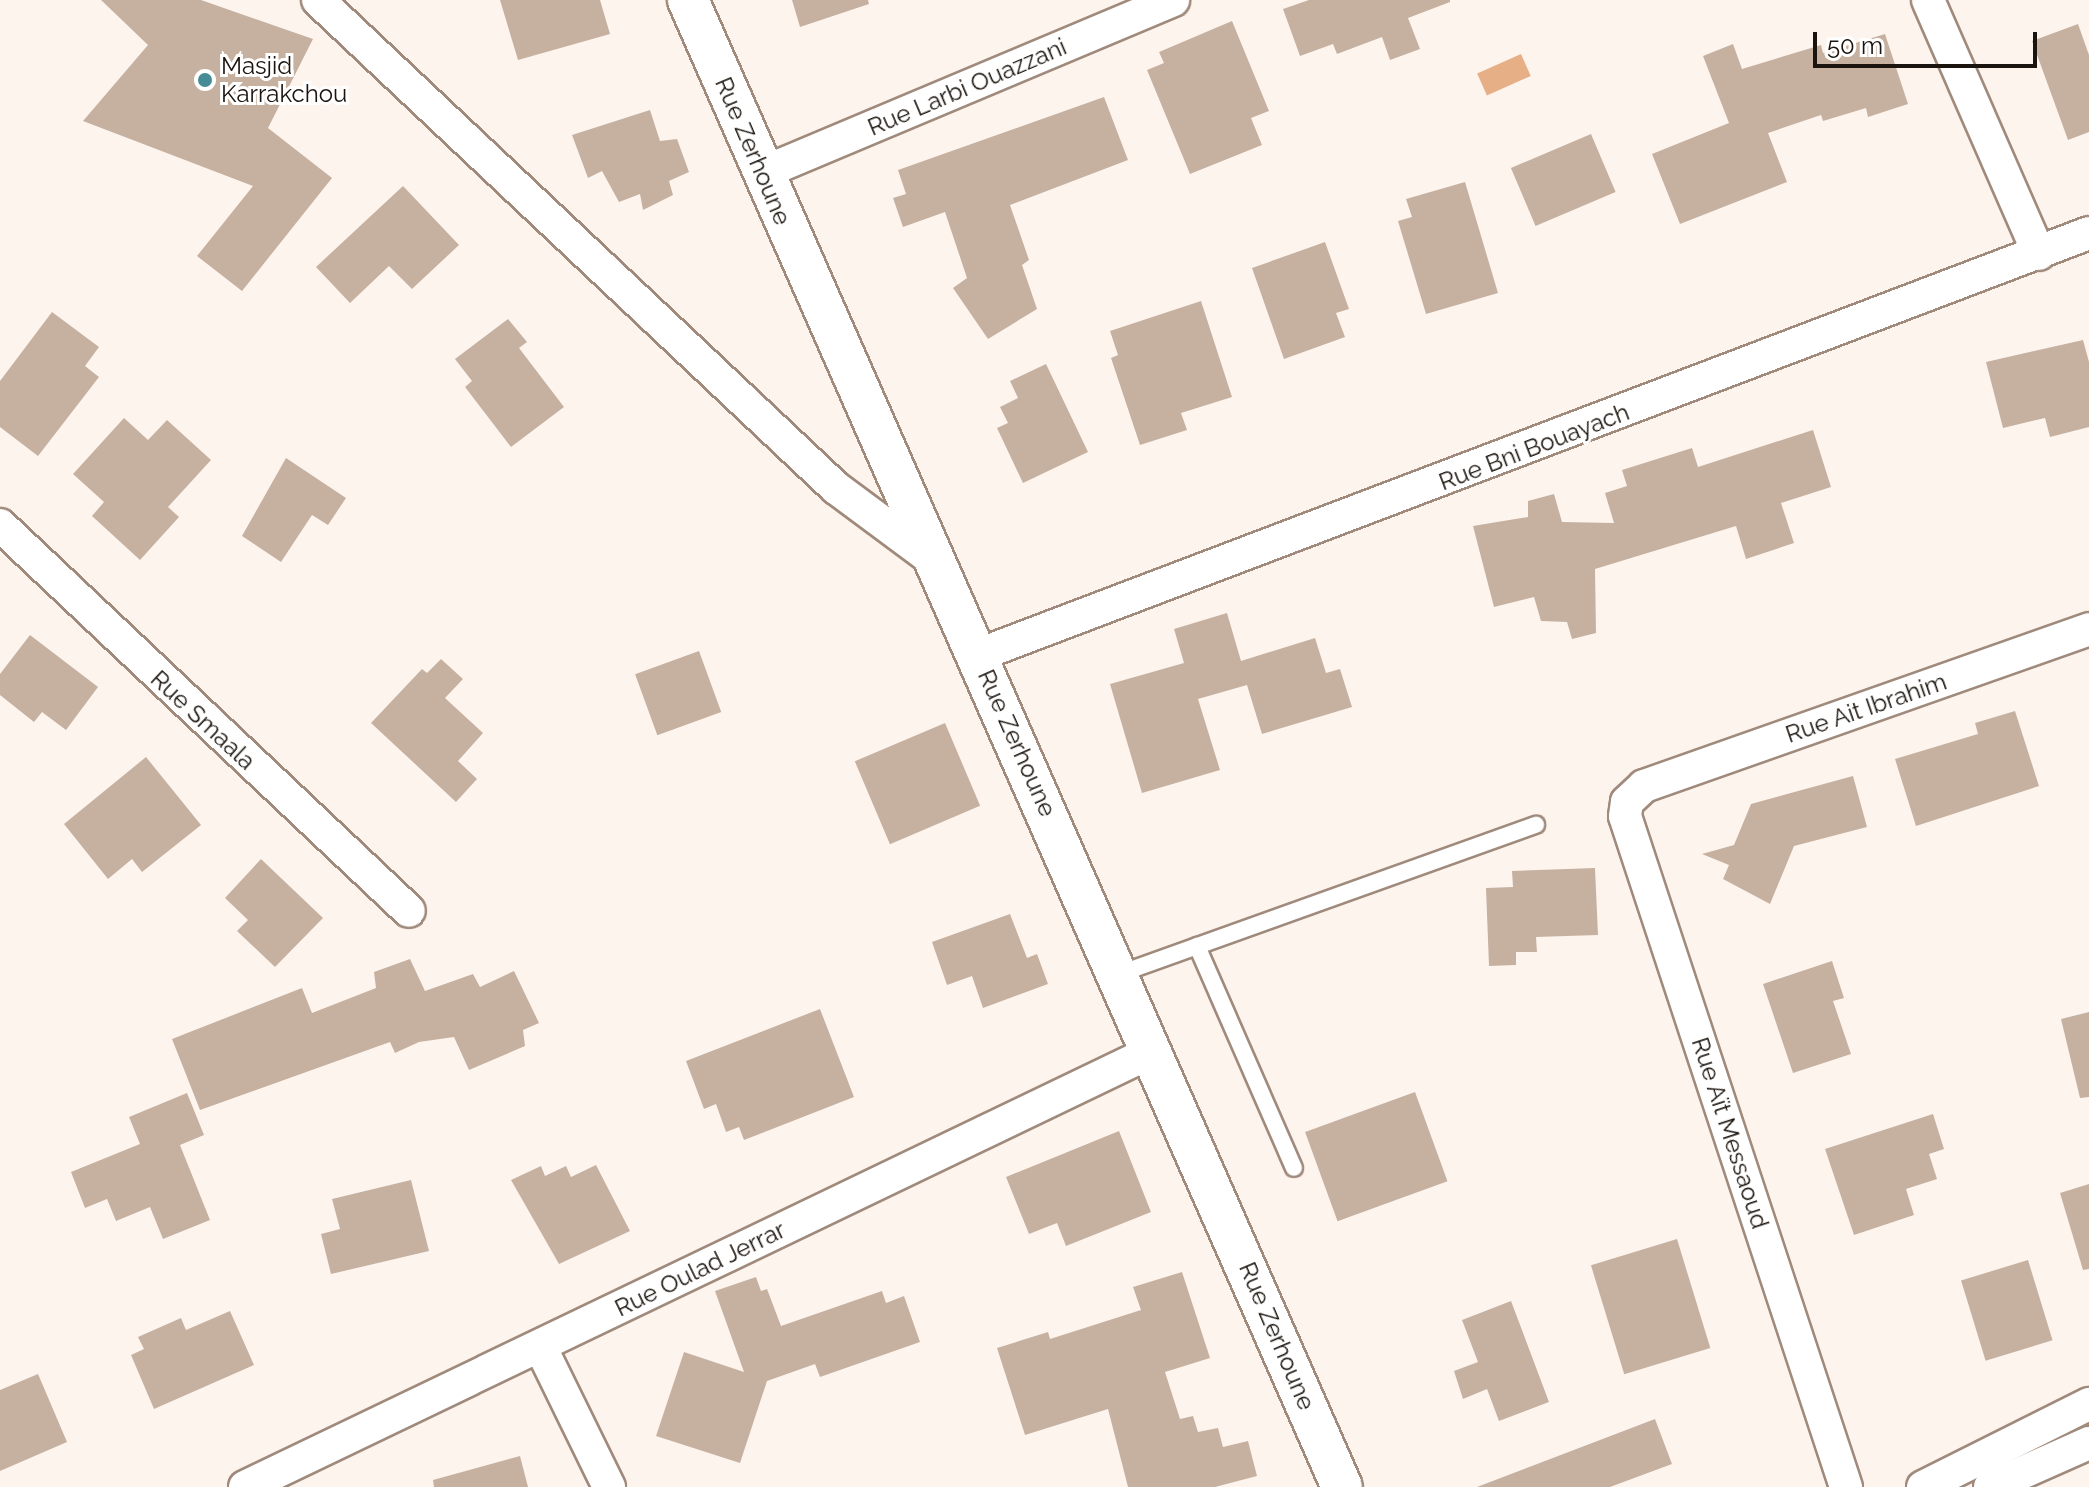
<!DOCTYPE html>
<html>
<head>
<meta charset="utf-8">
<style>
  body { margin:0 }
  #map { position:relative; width:2089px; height:1487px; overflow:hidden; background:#fef4ee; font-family:Raleway,sans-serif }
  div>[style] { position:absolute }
  .water>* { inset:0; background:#e7af86; transform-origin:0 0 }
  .building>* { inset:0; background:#c6b1a1; transform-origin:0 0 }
  .roads { filter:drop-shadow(2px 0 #9f8a7c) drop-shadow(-2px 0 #9f8a7c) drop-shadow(0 2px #9f8a7c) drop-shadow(0 -2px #9f8a7c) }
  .service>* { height:16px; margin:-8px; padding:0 8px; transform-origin:8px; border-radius:8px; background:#fff }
  .minor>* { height:32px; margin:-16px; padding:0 16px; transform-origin:16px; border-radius:16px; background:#fff }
  .tertiary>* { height:40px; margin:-20px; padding:0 20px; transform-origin:20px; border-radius:20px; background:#fff }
  .dots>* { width:22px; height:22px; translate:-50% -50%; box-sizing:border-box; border:4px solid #fff; border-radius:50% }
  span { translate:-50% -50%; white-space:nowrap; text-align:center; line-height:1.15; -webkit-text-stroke:6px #fff; paint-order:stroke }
  .poi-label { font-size:24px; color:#1b140e }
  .left { translate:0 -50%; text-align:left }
  .street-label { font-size:24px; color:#1b140e }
  .scale { position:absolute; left:1813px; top:32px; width:224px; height:36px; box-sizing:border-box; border:4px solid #1b140e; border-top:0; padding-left:10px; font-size:24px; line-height:28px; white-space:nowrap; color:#1b140e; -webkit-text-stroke:6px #fff; paint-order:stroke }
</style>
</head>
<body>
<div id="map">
  <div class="water">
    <i style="left:1521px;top:54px;width:24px;height:48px;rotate:66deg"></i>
  </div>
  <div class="building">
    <i style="clip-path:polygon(101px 0,201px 0,313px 39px,268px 128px,332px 178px,242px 291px,197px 256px,253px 186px,83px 121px,148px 45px)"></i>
    <i style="clip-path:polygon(500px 0,600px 0,610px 34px,518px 60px)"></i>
    <i style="clip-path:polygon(792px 0,868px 0,869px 4px,800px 27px)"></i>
    <i style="clip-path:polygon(1309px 0,1450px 0,1450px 2px,1408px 18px,1420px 49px,1390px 60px,1382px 37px,1337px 54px,1333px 44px,1300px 56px,1283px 9px)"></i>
    <i style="clip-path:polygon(1232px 21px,1269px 111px,1251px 118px,1262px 145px,1190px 174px,1147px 70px,1164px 63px,1159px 52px)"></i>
    <i style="clip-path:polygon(2078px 24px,2089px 55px,2089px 132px,2068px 140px,2032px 41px)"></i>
    <i style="clip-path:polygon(1885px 34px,1908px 104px,1868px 117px,1866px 108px,1823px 121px,1821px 115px,1768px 133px,1787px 182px,1680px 224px,1652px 154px,1729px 123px,1703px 56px,1733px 44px,1742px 69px,1821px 45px,1823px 53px)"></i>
    <i style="clip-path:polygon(1104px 97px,1128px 160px,1010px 205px,1029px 260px,1022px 265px,1037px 309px,988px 339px,953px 288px,967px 278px,945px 212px,903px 227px,893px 198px,906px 194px,898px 170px)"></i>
    <i style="clip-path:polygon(650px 110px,660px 141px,677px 139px,689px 172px,669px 181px,673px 195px,643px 210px,640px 194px,619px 202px,602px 171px,588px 178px,572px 135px)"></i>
    <i style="left:1591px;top:134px;width:63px;height:87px;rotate:67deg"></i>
    <i style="clip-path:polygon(1465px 182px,1498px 293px,1426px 314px,1398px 221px,1412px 217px,1406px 199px)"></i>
    <i style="clip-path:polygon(403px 186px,459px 245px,412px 289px,389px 266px,350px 303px,316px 267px)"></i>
    <i style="clip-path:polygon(1325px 242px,1349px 309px,1336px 313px,1345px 337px,1284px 359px,1252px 268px)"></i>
    <i style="clip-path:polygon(1201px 301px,1232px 397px,1181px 413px,1187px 430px,1140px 445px,1111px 358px,1118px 355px,1110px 331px)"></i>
    <i style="clip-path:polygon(52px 312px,99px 347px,85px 366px,99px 377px,38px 456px,0 427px,0 381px)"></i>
    <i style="clip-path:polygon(508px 319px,527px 342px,519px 348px,564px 407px,511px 447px,465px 387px,472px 381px,455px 359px)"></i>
    <i style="clip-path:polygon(2083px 340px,2089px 362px,2089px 427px,2050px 437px,2045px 418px,2003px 428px,1986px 362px)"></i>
    <i style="clip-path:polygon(1046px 364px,1088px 452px,1023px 483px,997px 428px,1008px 423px,1000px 407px,1018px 398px,1010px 381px)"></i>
    <i style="clip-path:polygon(124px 418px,148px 440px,167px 420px,211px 460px,168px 507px,179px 517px,140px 560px,92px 516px,104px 502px,73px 474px)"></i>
    <i style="clip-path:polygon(1813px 430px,1831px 487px,1781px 503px,1794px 543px,1746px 559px,1736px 526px,1595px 569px,1596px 633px,1572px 639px,1567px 622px,1541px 621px,1534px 597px,1494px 607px,1473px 526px,1528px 517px,1528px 501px,1554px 494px,1562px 522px,1614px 523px,1605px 493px,1627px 486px,1622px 470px,1692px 448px,1698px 467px)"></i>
    <i style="clip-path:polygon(286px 458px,346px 498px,328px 525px,312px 515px,281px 562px,242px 536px)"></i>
    <i style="clip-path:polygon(1227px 613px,1241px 661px,1315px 638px,1326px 673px,1340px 669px,1352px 707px,1262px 734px,1247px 685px,1198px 699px,1220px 770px,1142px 793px,1110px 684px,1184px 663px,1174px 629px)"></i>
    <i style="clip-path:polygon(30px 635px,98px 687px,66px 730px,42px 712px,34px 722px,0 695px,0 674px)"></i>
    <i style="left:699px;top:651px;width:65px;height:68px;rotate:70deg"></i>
    <i style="clip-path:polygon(441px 659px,463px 679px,445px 698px,483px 733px,458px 761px,477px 779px,456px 802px,371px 723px,422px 669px,427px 673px)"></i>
    <i style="clip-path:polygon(2015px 711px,2039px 786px,1916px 826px,1895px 759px,1978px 734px,1975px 723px)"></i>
    <i style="left:945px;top:723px;width:90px;height:98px;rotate:67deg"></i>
    <i style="clip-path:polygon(146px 757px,201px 825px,142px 872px,132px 859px,108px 879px,64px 824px)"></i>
    <i style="clip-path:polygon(1853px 776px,1867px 827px,1794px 846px,1770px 904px,1723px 879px,1729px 865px,1702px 854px,1734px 845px,1751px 804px)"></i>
    <i style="clip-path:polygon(261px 859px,323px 918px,275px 967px,237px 931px,248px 920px,225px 898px)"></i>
    <i style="clip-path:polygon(1595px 868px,1598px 935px,1536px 937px,1537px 952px,1516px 952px,1516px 965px,1489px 966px,1486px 888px,1513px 887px,1512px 871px)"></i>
    <i style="clip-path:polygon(1010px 914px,1027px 958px,1037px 954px,1048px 984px,983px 1008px,972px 976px,947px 985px,932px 942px)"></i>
    <i style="clip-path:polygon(410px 959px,425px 991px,473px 974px,480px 987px,514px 971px,539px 1023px,523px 1030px,525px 1046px,469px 1070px,454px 1037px,419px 1042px,395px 1053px,390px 1042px,200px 1110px,172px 1039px,302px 988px,312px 1013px,376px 988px,374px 972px)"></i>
    <i style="clip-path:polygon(1832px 961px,1844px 998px,1833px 1001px,1851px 1054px,1793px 1073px,1763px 984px)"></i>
    <i style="clip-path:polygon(820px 1009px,854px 1097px,744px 1140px,739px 1127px,726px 1132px,716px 1104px,704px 1109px,686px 1061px)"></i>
    <i style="clip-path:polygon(2089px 1012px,2089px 1097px,2080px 1098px,2061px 1019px)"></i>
    <i style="left:1415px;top:1092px;width:95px;height:117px;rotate:70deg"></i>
    <i style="clip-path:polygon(187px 1093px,204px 1135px,180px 1145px,210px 1220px,163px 1239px,150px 1207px,116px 1221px,107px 1199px,85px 1208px,71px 1172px,140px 1144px,129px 1117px)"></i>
    <i style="clip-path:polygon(1933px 1114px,1944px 1149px,1929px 1154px,1937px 1179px,1906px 1189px,1914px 1215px,1854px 1235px,1825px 1149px)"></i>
    <i style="clip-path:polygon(1119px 1131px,1151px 1212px,1066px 1246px,1057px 1223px,1029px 1234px,1006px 1177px)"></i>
    <i style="clip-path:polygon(596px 1165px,630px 1231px,559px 1264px,511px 1180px,541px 1166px,545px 1176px,566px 1166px,571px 1177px)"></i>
    <i style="clip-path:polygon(411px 1180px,429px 1251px,331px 1274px,321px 1234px,340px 1229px,332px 1199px)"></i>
    <i style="clip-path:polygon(2089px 1184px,2089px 1269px,2083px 1270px,2060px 1193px)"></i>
    <i style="left:1677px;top:1239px;width:114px;height:90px;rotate:73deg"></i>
    <i style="left:2028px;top:1260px;width:84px;height:70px;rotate:73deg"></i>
    <i style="clip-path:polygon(1182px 1272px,1210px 1358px,1165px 1372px,1180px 1419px,1193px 1416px,1198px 1432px,1218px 1428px,1223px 1447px,1248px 1441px,1257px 1476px,1215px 1487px,1128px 1487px,1108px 1409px,1025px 1435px,997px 1348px,1048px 1332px,1050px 1339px,1141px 1310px,1133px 1287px)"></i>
    <i style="clip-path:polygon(756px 1277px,761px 1291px,767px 1289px,781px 1326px,882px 1291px,886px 1303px,904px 1296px,920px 1342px,820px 1377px,815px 1364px,767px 1381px,740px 1463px,656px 1436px,684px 1352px,744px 1372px,715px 1291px)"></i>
    <i style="clip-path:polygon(1511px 1301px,1549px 1402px,1499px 1421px,1487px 1389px,1463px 1399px,1454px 1371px,1478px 1362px,1462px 1320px)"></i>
    <i style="clip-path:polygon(230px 1311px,254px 1365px,154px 1409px,131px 1355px,144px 1349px,138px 1337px,181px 1318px,186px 1330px)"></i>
    <i style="clip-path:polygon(38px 1374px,67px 1442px,0 1471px,0 1390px)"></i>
    <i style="clip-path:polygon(1655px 1419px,1672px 1464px,1610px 1487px,1477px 1487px)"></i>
    <i style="clip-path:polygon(520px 1456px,528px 1487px,434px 1487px,433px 1480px)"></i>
  </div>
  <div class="roads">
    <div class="service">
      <i style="left:1197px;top:946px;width:242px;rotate:66.4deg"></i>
      <i style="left:1119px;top:974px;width:443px;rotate:-19.7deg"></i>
    </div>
    <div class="minor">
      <i style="left:318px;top:0;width:712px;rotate:43.29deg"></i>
      <i style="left:836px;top:488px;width:121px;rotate:36.6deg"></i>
      <i style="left:1928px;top:0;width:277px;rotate:66.4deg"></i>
      <i style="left:762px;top:173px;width:446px;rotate:-22.8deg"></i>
      <i style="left:0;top:525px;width:562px;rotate:43.34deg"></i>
      <i style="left:978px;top:655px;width:1188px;rotate:-20.8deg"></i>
      <i style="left:540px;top:1346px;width:157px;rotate:63.9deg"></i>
      <i style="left:245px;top:1487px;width:1007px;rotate:-25.65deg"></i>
      <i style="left:1846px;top:1487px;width:706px;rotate:-108.23deg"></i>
      <i style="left:1625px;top:816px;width:14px;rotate:-82deg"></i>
      <i style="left:1627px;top:802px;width:23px;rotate:-43deg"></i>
      <i style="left:1644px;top:786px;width:472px;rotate:-19.4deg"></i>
      <i style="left:1923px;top:1487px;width:186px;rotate:-26.6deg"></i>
      <i style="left:1990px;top:1487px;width:108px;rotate:-24deg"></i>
    </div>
    <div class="tertiary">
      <i style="left:688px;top:0;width:1624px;rotate:66.26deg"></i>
    </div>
  </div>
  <div class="dots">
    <i style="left:205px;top:80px;background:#458c96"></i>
  </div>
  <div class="poi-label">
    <span class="left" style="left:221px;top:80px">Masjid<br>Karrakchou</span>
  </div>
  <div class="street-label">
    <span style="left:967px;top:87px;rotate:-23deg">Rue Larbi Ouazzani</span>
    <span style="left:753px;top:151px;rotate:67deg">Rue Zerhoune</span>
    <span style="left:1534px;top:447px;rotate:-21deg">Rue Bni Bouayach</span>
    <span style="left:1866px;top:708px;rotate:-19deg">Rue Ait Ibrahim</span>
    <span style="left:203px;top:720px;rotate:43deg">Rue Smaala</span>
    <span style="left:1017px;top:743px;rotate:66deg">Rue Zerhoune</span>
    <span style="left:1730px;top:1133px;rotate:72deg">Rue Aït Messaoud</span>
    <span style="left:700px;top:1269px;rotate:-26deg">Rue Oulad Jerrar</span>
    <span style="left:1277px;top:1336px;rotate:67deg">Rue Zerhoune</span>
  </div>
  <div class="scale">50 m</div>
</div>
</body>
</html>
